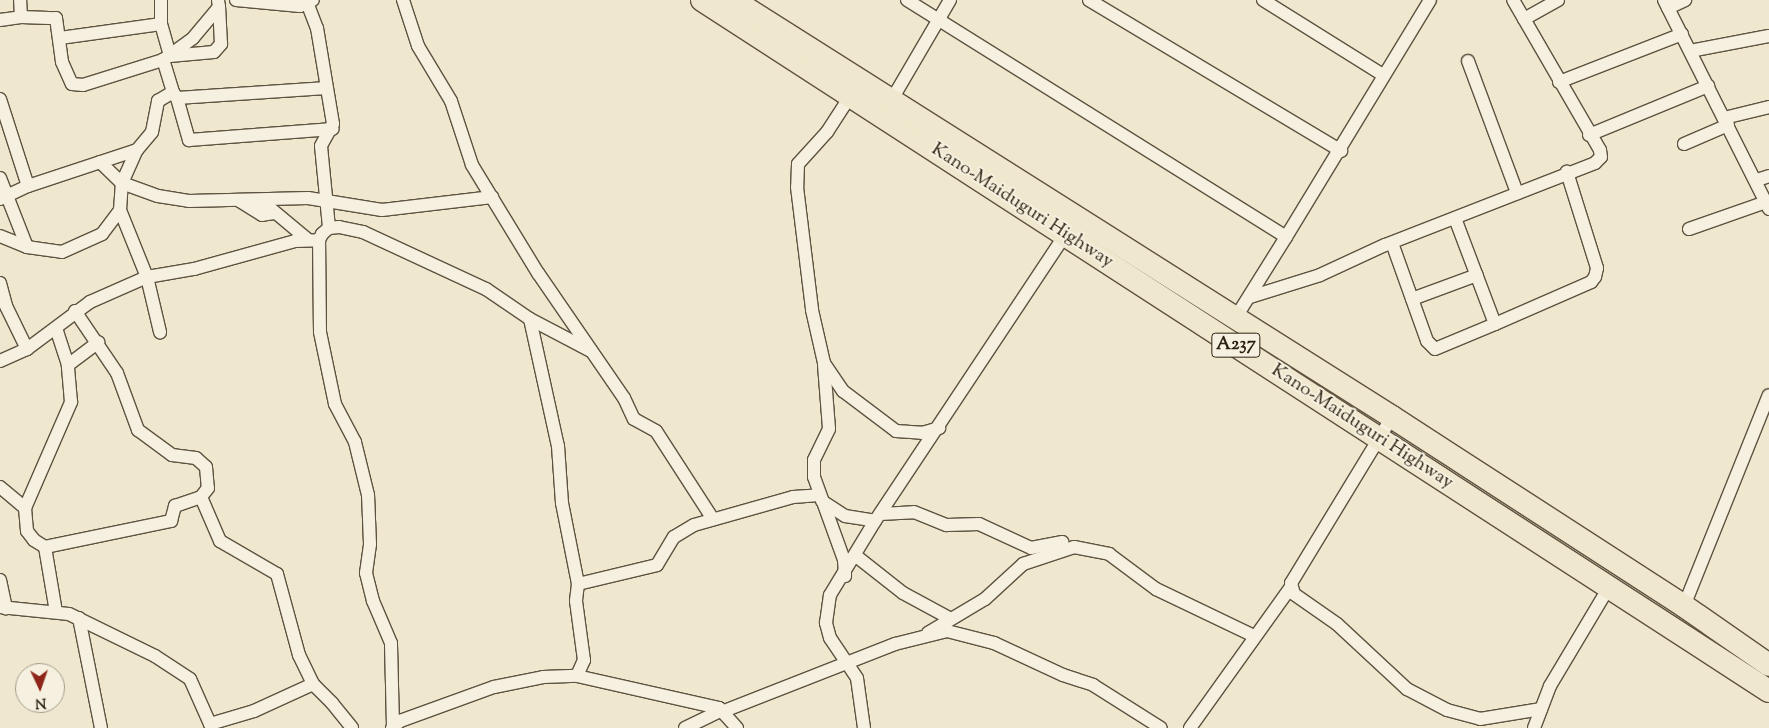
<!DOCTYPE html>
<html>
<head>
<meta charset="utf-8">
<style>
  body { margin:0 }
  #map { position:relative; width:1769px; height:728px; overflow:hidden; background:#f0e8ce; font-family:"Sorts Mill Goudy",serif }
  div>[style] { position:absolute }
  .roads { filter:drop-shadow(1px 0 #5e5240) drop-shadow(-1px 0 #5e5240) drop-shadow(0 1px #5e5240) drop-shadow(0 -1px #5e5240) }
  .street>* { height:12px; margin:-6px; padding:0 6px; transform-origin:6px; border-radius:6px; background:#f5f0df }
  .highway>* { height:22px; margin:-11px; padding:0 11px; transform-origin:11px; border-radius:11px; background:#f0e8ce }
  span { translate:-50% -50%; white-space:nowrap; text-align:center; line-height:1.15; -webkit-text-stroke:4px #f5f0df; paint-order:stroke }
  .shield-label span { padding:1px 4px; background:#f5f0df; border:1px solid; border-radius:4px; -webkit-text-stroke-width:0 }
  .shield-label { font-size:18px; color:#2d2011; font-weight:700 }
  .street-label { font-size:19px; color:#2d2011 }
  .north { position:absolute; left:15px; top:663px; width:50px; height:50px; box-sizing:border-box; background:#f5f0df; border:1px solid #a59d8d; border-radius:50%; rotate:177deg; font-size:14px; font-weight:700; line-height:20px; text-align:center; color:#2d2011 }
  .north::after { content:''; display:block; margin:auto; width:18px; height:22px; background:#8f2418; clip-path:polygon(50% 0,100% 100%,50% 72%,0 100%) }
</style>
</head>
<body>
<div id="map">
  <div class="roads">
    <div class="street">
      <i style="left:161px;top:0;width:24px;rotate:90deg"></i>
      <i style="left:236px;top:0;width:64px;rotate:5.4deg"></i>
      <i style="left:300px;top:6px;width:14px;rotate:-25deg"></i>
      <i style="left:403px;top:0;width:48px;rotate:71.9deg"></i>
      <i style="left:418px;top:46px;width:64px;rotate:59deg"></i>
      <i style="left:451px;top:101px;width:67px;rotate:71.8deg"></i>
      <i style="left:472px;top:165px;width:127px;rotate:58.6deg"></i>
      <i style="left:538px;top:273px;width:152px;rotate:55.5deg"></i>
      <i style="left:624px;top:398px;width:23px;rotate:65deg"></i>
      <i style="left:634px;top:419px;width:25px;rotate:29deg"></i>
      <i style="left:656px;top:431px;width:105px;rotate:57.1deg"></i>
      <i style="left:907px;top:0;width:447px;rotate:32deg"></i>
      <i style="left:1286px;top:237px;width:94px;rotate:122deg"></i>
      <i style="left:1089px;top:0;width:294px;rotate:30.9deg"></i>
      <i style="left:1263px;top:0;width:142px;rotate:32deg"></i>
      <i style="left:1664px;top:0;width:234px;rotate:63.3deg"></i>
      <i style="left:308px;top:5px;width:25px;rotate:69deg"></i>
      <i style="left:317px;top:28px;width:97px;rotate:80.5deg"></i>
      <i style="left:333px;top:124px;width:25px;rotate:119deg"></i>
      <i style="left:321px;top:146px;width:82px;rotate:84.4deg"></i>
      <i style="left:1668px;top:8px;width:19px;rotate:-25deg"></i>
      <i style="left:21px;top:17px;width:35px;rotate:2deg"></i>
      <i style="left:56px;top:18px;width:44px;rotate:82.2deg"></i>
      <i style="left:62px;top:62px;width:24px;rotate:66deg"></i>
      <i style="left:72px;top:84px;width:11px;rotate:5deg"></i>
      <i style="left:83px;top:85px;width:84px;rotate:-17.4deg"></i>
      <i style="left:1524px;top:19px;width:39px;rotate:-29deg"></i>
      <i style="left:0;top:20px;width:21px;rotate:-8deg"></i>
      <i style="left:21px;top:17px;width:17px;rotate:-93deg"></i>
      <i style="left:60px;top:38px;width:102px;rotate:-7.9deg"></i>
      <i style="left:161px;top:24px;width:33px;rotate:74deg"></i>
      <i style="left:170px;top:56px;width:44px;rotate:-5.2deg"></i>
      <i style="left:214px;top:52px;width:11px;rotate:-49deg"></i>
      <i style="left:221px;top:44px;width:37px;rotate:-93deg"></i>
      <i style="left:1690px;top:51px;width:80px;rotate:-10.8deg"></i>
      <i style="left:1468px;top:61px;width:141px;rotate:69.6deg"></i>
      <i style="left:1559px;top:82px;width:132px;rotate:-21.3deg"></i>
      <i style="left:173px;top:92px;width:7px;rotate:56deg"></i>
      <i style="left:177px;top:98px;width:150px;rotate:-3.8deg"></i>
      <i style="left:851px;top:95px;width:44px;rotate:123deg"></i>
      <i style="left:827px;top:132px;width:43px;rotate:132.2deg"></i>
      <i style="left:798px;top:164px;width:23px;rotate:92deg"></i>
      <i style="left:797px;top:187px;width:124px;rotate:83deg"></i>
      <i style="left:812px;top:310px;width:54px;rotate:77.2deg"></i>
      <i style="left:824px;top:363px;width:34px;rotate:56deg"></i>
      <i style="left:843px;top:391px;width:66px;rotate:37deg"></i>
      <i style="left:896px;top:431px;width:26px;rotate:4deg"></i>
      <i style="left:922px;top:433px;width:18px;rotate:-16deg"></i>
      <i style="left:177px;top:98px;width:44px;rotate:74.1deg"></i>
      <i style="left:189px;top:140px;width:144px;rotate:-4.4deg"></i>
      <i style="left:0;top:99px;width:91px;rotate:72.2deg"></i>
      <i style="left:891px;top:101px;width:117px;rotate:-59.7deg"></i>
      <i style="left:1724px;top:118px;width:46px;rotate:-13.7deg"></i>
      <i style="left:1589px;top:135px;width:129px;rotate:-22.4deg"></i>
      <i style="left:1684px;top:144px;width:48px;rotate:-23.4deg"></i>
      <i style="left:100px;top:162px;width:30px;rotate:44deg"></i>
      <i style="left:122px;top:183px;width:38px;rotate:20deg"></i>
      <i style="left:158px;top:196px;width:31px;rotate:9deg"></i>
      <i style="left:189px;top:201px;width:119px;rotate:-1.4deg"></i>
      <i style="left:308px;top:198px;width:75px;rotate:9.2deg"></i>
      <i style="left:382px;top:210px;width:111px;rotate:-6.7deg"></i>
      <i style="left:0;top:178px;width:74px;rotate:68.6deg"></i>
      <i style="left:1757px;top:180px;width:13px;rotate:-18deg"></i>
      <i style="left:0;top:199px;width:31px;rotate:-25deg"></i>
      <i style="left:28px;top:186px;width:115px;rotate:-18.3deg"></i>
      <i style="left:120px;top:210px;width:72px;rotate:68.1deg"></i>
      <i style="left:147px;top:277px;width:57px;rotate:76.7deg"></i>
      <i style="left:274px;top:213px;width:12px;rotate:171deg"></i>
      <i style="left:262px;top:215px;width:26px;rotate:-148deg"></i>
      <i style="left:240px;top:201px;width:24px;rotate:5deg"></i>
      <i style="left:264px;top:203px;width:56px;rotate:39.9deg"></i>
      <i style="left:1689px;top:229px;width:82px;rotate:-19.3deg"></i>
      <i style="left:0;top:236px;width:29px;rotate:22deg"></i>
      <i style="left:27px;top:247px;width:35px;rotate:8deg"></i>
      <i style="left:62px;top:252px;width:44px;rotate:-24.2deg"></i>
      <i style="left:102px;top:234px;width:30px;rotate:-53deg"></i>
      <i style="left:120px;top:210px;width:27px;rotate:-86deg"></i>
      <i style="left:122px;top:183px;width:36px;rotate:-66deg"></i>
      <i style="left:137px;top:150px;width:23px;rotate:-50deg"></i>
      <i style="left:152px;top:132px;width:32px;rotate:-79deg"></i>
      <i style="left:158px;top:101px;width:17px;rotate:-31deg"></i>
      <i style="left:173px;top:92px;width:34px;rotate:-107deg"></i>
      <i style="left:163px;top:60px;width:37px;rotate:-36deg"></i>
      <i style="left:193px;top:38px;width:40px;rotate:-50deg"></i>
      <i style="left:219px;top:7px;width:7px;rotate:-98deg"></i>
      <i style="left:1286px;top:237px;width:277px;rotate:-58.7deg"></i>
      <i style="left:1392px;top:243px;width:104px;rotate:70.3deg"></i>
      <i style="left:1427px;top:341px;width:11px;rotate:45deg"></i>
      <i style="left:1435px;top:349px;width:65px;rotate:-22.6deg"></i>
      <i style="left:1495px;top:324px;width:113px;rotate:-110.7deg"></i>
      <i style="left:0;top:283px;width:24px;rotate:75deg"></i>
      <i style="left:6px;top:306px;width:48px;rotate:64deg"></i>
      <i style="left:1250px;top:297px;width:73px;rotate:-17.4deg"></i>
      <i style="left:1320px;top:275px;width:72px;rotate:-24.8deg"></i>
      <i style="left:1385px;top:245px;width:225px;rotate:-21.3deg"></i>
      <i style="left:1595px;top:163px;width:8px;rotate:-45deg"></i>
      <i style="left:1601px;top:157px;width:7px;rotate:-98deg"></i>
      <i style="left:1600px;top:150px;width:173px;rotate:-120.1deg"></i>
      <i style="left:1412px;top:299px;width:69px;rotate:-20.3deg"></i>
      <i style="left:75px;top:311px;width:75px;rotate:55.9deg"></i>
      <i style="left:117px;top:373px;width:61px;rotate:69.8deg"></i>
      <i style="left:138px;top:430px;width:42px;rotate:36.3deg"></i>
      <i style="left:172px;top:455px;width:24px;rotate:7deg"></i>
      <i style="left:196px;top:458px;width:13px;rotate:42deg"></i>
      <i style="left:206px;top:467px;width:21px;rotate:85deg"></i>
      <i style="left:208px;top:488px;width:11px;rotate:128deg"></i>
      <i style="left:201px;top:497px;width:48px;rotate:66.6deg"></i>
      <i style="left:220px;top:541px;width:66px;rotate:30.1deg"></i>
      <i style="left:277px;top:574px;width:84px;rotate:74.8deg"></i>
      <i style="left:299px;top:655px;width:32px;rotate:64deg"></i>
      <i style="left:313px;top:684px;width:27px;rotate:45deg"></i>
      <i style="left:332px;top:703px;width:32px;rotate:51deg"></i>
      <i style="left:530px;top:319px;width:130px;rotate:77.6deg"></i>
      <i style="left:558px;top:446px;width:57px;rotate:86deg"></i>
      <i style="left:562px;top:503px;width:83px;rotate:78.8deg"></i>
      <i style="left:578px;top:584px;width:17px;rotate:97deg"></i>
      <i style="left:576px;top:601px;width:60px;rotate:82.3deg"></i>
      <i style="left:584px;top:660px;width:17px;rotate:114deg"></i>
      <i style="left:1495px;top:324px;width:105px;rotate:-23.6deg"></i>
      <i style="left:1591px;top:282px;width:6px;rotate:-51deg"></i>
      <i style="left:1595px;top:277px;width:9px;rotate:-77deg"></i>
      <i style="left:1597px;top:268px;width:101px;rotate:-107.4deg"></i>
      <i style="left:0;top:361px;width:30px;rotate:-24deg"></i>
      <i style="left:27px;top:349px;width:79px;rotate:-36.7deg"></i>
      <i style="left:90px;top:302px;width:62px;rotate:-23.7deg"></i>
      <i style="left:147px;top:277px;width:48px;rotate:-9.7deg"></i>
      <i style="left:194px;top:269px;width:105px;rotate:-15.5deg"></i>
      <i style="left:295px;top:241px;width:24px;rotate:-2deg"></i>
      <i style="left:68px;top:365px;width:38px;rotate:-37deg"></i>
      <i style="left:824px;top:365px;width:64px;rotate:85.5deg"></i>
      <i style="left:829px;top:429px;width:34px;rotate:116deg"></i>
      <i style="left:814px;top:460px;width:17px;rotate:90deg"></i>
      <i style="left:814px;top:477px;width:88px;rotate:70.1deg"></i>
      <i style="left:844px;top:560px;width:16px;rotate:86deg"></i>
      <i style="left:1392px;top:417px;width:194px;rotate:121.3deg"></i>
      <i style="left:1291px;top:583px;width:11px;rotate:75deg"></i>
      <i style="left:1294px;top:594px;width:52px;rotate:34.9deg"></i>
      <i style="left:1337px;top:624px;width:96px;rotate:42.9deg"></i>
      <i style="left:1407px;top:689px;width:45px;rotate:27.7deg"></i>
      <i style="left:1447px;top:710px;width:34px;rotate:15deg"></i>
      <i style="left:1480px;top:719px;width:62px;rotate:-9.3deg"></i>
      <i style="left:0;top:487px;width:33px;rotate:40deg"></i>
      <i style="left:822px;top:501px;width:27px;rotate:33deg"></i>
      <i style="left:845px;top:516px;width:30px;rotate:9deg"></i>
      <i style="left:880px;top:514px;width:34px;rotate:-3deg"></i>
      <i style="left:914px;top:512px;width:35px;rotate:22deg"></i>
      <i style="left:947px;top:525px;width:32px;rotate:-2deg"></i>
      <i style="left:979px;top:524px;width:57px;rotate:24.8deg"></i>
      <i style="left:1031px;top:548px;width:32px;rotate:-11deg"></i>
      <i style="left:45px;top:547px;width:129px;rotate:-11.7deg"></i>
      <i style="left:171px;top:521px;width:16px;rotate:-75deg"></i>
      <i style="left:175px;top:506px;width:28px;rotate:-19deg"></i>
      <i style="left:856px;top:556px;width:60px;rotate:38.2deg"></i>
      <i style="left:903px;top:593px;width:52px;rotate:28.5deg"></i>
      <i style="left:0;top:580px;width:29px;rotate:78deg"></i>
      <i style="left:578px;top:584px;width:81px;rotate:-13.5deg"></i>
      <i style="left:657px;top:565px;width:33px;rotate:-59deg"></i>
      <i style="left:674px;top:537px;width:23px;rotate:-31deg"></i>
      <i style="left:694px;top:525px;width:103px;rotate:-15.8deg"></i>
      <i style="left:793px;top:497px;width:27px;rotate:-4deg"></i>
      <i style="left:1684px;top:606px;width:227px;rotate:-68.1deg"></i>
      <i style="left:0;top:607px;width:69px;rotate:5.8deg"></i>
      <i style="left:69px;top:614px;width:96px;rotate:26deg"></i>
      <i style="left:155px;top:656px;width:42px;rotate:33.3deg"></i>
      <i style="left:190px;top:679px;width:49px;rotate:66deg"></i>
      <i style="left:210px;top:724px;width:46px;rotate:-16.5deg"></i>
      <i style="left:254px;top:711px;width:65px;rotate:-24.6deg"></i>
      <i style="left:56px;top:612px;width:66px;rotate:-99.6deg"></i>
      <i style="left:45px;top:547px;width:13px;rotate:-148deg"></i>
      <i style="left:34px;top:540px;width:11px;rotate:-128deg"></i>
      <i style="left:27px;top:531px;width:23px;rotate:-95deg"></i>
      <i style="left:25px;top:508px;width:116px;rotate:-66.5deg"></i>
      <i style="left:71px;top:402px;width:37px;rotate:-95deg"></i>
      <i style="left:68px;top:365px;width:38px;rotate:-108deg"></i>
      <i style="left:79px;top:618px;width:112px;rotate:78.7deg"></i>
      <i style="left:928px;top:633px;width:66px;rotate:-30.8deg"></i>
      <i style="left:985px;top:599px;width:52px;rotate:-42.6deg"></i>
      <i style="left:1023px;top:564px;width:54px;rotate:-18.4deg"></i>
      <i style="left:1074px;top:547px;width:36px;rotate:11deg"></i>
      <i style="left:1109px;top:554px;width:59px;rotate:36.7deg"></i>
      <i style="left:1156px;top:589px;width:109px;rotate:25.6deg"></i>
      <i style="left:724px;top:711px;width:184px;rotate:-21.4deg"></i>
      <i style="left:895px;top:644px;width:54px;rotate:-14deg"></i>
      <i style="left:947px;top:631px;width:49px;rotate:14.3deg"></i>
      <i style="left:994px;top:643px;width:76px;rotate:24.9deg"></i>
      <i style="left:1063px;top:675px;width:32px;rotate:18deg"></i>
      <i style="left:1093px;top:685px;width:80px;rotate:32.3deg"></i>
      <i style="left:393px;top:726px;width:83px;rotate:-91.4deg"></i>
      <i style="left:391px;top:643px;width:46px;rotate:-113.2deg"></i>
      <i style="left:373px;top:601px;width:29px;rotate:-104deg"></i>
      <i style="left:366px;top:573px;width:29px;rotate:-82deg"></i>
      <i style="left:370px;top:544px;width:49px;rotate:-92.3deg"></i>
      <i style="left:368px;top:495px;width:55px;rotate:-103.8deg"></i>
      <i style="left:355px;top:442px;width:43px;rotate:-117.8deg"></i>
      <i style="left:335px;top:404px;width:74px;rotate:-101.8deg"></i>
      <i style="left:320px;top:332px;width:92px;rotate:-90.6deg"></i>
      <i style="left:319px;top:240px;width:7px;rotate:-63deg"></i>
      <i style="left:322px;top:234px;width:9px;rotate:-41deg"></i>
      <i style="left:329px;top:228px;width:10px;rotate:-6deg"></i>
      <i style="left:339px;top:227px;width:25px;rotate:12deg"></i>
      <i style="left:363px;top:232px;width:136px;rotate:24.9deg"></i>
      <i style="left:486px;top:289px;width:53px;rotate:34.3deg"></i>
      <i style="left:530px;top:319px;width:69px;rotate:27.7deg"></i>
      <i style="left:392px;top:728px;width:11px;rotate:-41deg"></i>
      <i style="left:400px;top:721px;width:100px;rotate:-19.9deg"></i>
      <i style="left:494px;top:687px;width:50px;rotate:-11.5deg"></i>
      <i style="left:543px;top:677px;width:34px;rotate:-2deg"></i>
      <i style="left:577px;top:676px;width:146px;rotate:12.7deg"></i>
      <i style="left:719px;top:708px;width:27px;rotate:48deg"></i>
      <i style="left:685px;top:728px;width:41px;rotate:-25.9deg"></i>
      <i style="left:864px;top:728px;width:50px;rotate:-98deg"></i>
      <i style="left:857px;top:678px;width:48px;rotate:-124deg"></i>
      <i style="left:830px;top:638px;width:16px;rotate:-105deg"></i>
      <i style="left:826px;top:623px;width:28px;rotate:-82deg"></i>
      <i style="left:830px;top:595px;width:87px;rotate:-58.7deg"></i>
      <i style="left:875px;top:521px;width:345px;rotate:-56.4deg"></i>
      <i style="left:1190px;top:728px;width:173px;rotate:-54.4deg"></i>
      <i style="left:1534px;top:728px;width:45px;rotate:-69.1deg"></i>
      <i style="left:1550px;top:686px;width:115px;rotate:-59.2deg"></i>
    </div>
    <div class="highway">
      <i style="left:702px;top:0;width:1271px;rotate:32.93deg"></i>
      <i style="left:733px;top:0;width:780px;rotate:32.32deg"></i>
      <i style="left:1392px;top:417px;width:348px;rotate:32.9deg"></i>
      <i style="left:1684px;top:606px;width:103px;rotate:34.8deg"></i>
    </div>
  </div>
  <div class="shield-label">
    <span style="left:1236px;top:345px">A237</span>
  </div>
  <div class="street-label">
    <span style="left:1022px;top:206px;rotate:33deg">Kano-Maiduguri Highway</span>
    <span style="left:1362px;top:427px;rotate:33deg">Kano-Maiduguri Highway</span>
  </div>
  <div class="north">N</div>
</div>
</body>
</html>
